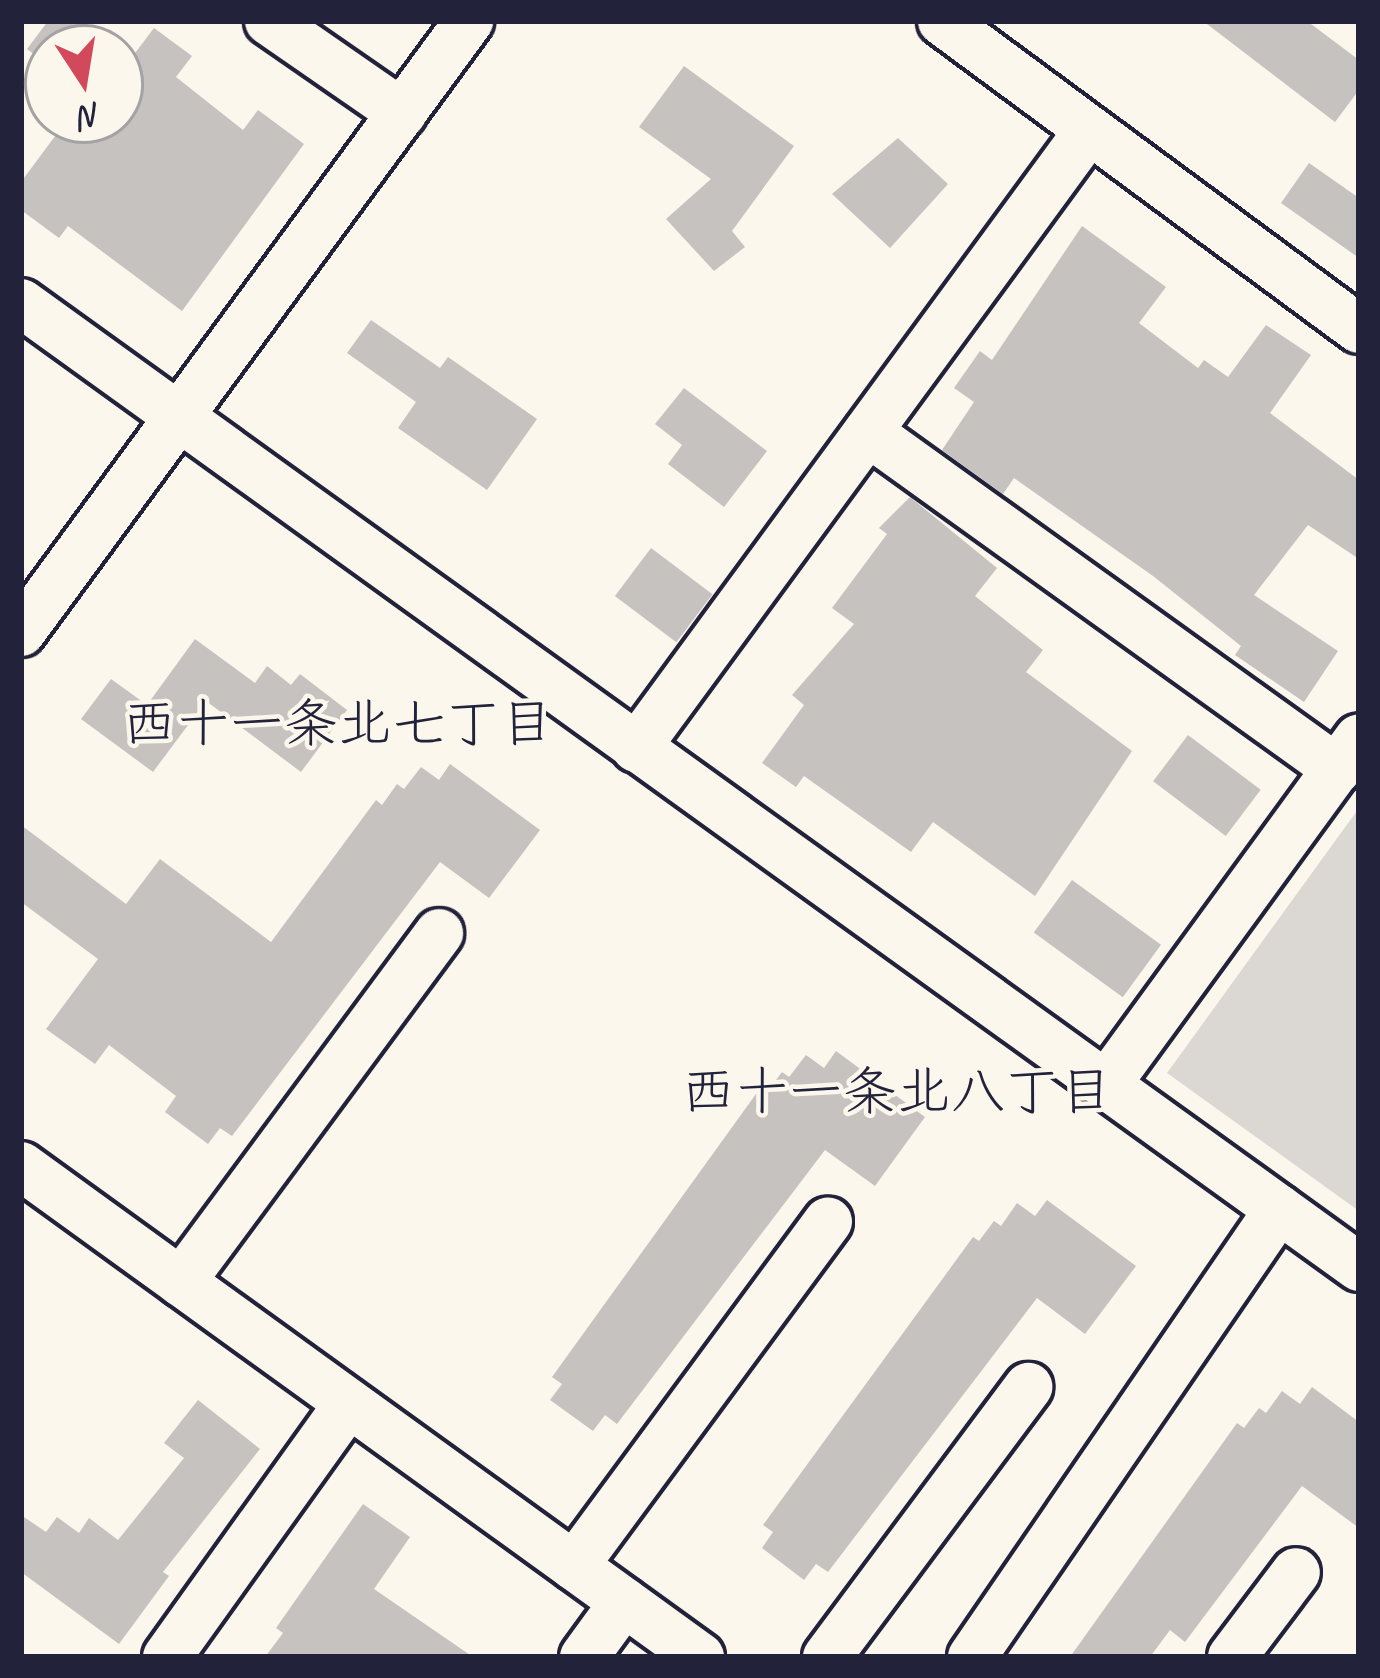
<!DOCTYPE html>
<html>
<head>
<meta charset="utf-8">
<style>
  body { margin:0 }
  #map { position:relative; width:1380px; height:1678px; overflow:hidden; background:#fbf7ec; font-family:Caveat,"Klee One",sans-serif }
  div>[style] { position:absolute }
  .green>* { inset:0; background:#dbd8d3 }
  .building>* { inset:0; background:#c6c2c0; transform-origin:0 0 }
  .roads { filter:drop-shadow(3px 0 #22223b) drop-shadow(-3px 0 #22223b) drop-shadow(0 3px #22223b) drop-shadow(0 -3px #22223b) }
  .minor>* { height:48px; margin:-24px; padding:0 24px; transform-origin:24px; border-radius:24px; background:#fbf7ec }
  span { translate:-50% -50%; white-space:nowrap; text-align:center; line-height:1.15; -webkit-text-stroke:9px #fbf7ec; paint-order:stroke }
  .neighbourhood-label { font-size:54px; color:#22223b }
  .frame { position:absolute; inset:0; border:24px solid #22223b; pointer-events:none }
  .north { position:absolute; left:24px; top:24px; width:120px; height:120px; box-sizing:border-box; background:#fbf7ec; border:3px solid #a4a2a5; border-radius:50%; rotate:168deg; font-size:33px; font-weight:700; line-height:48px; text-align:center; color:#22223b }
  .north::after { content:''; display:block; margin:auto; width:42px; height:54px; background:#d1495b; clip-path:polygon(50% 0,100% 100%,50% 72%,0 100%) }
</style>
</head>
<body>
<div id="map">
  <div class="green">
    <i style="clip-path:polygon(1359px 808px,1359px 1211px,1167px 1073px)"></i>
  </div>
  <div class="building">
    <i style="clip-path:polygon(48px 21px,83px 21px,120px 48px,48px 48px,48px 65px,27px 49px)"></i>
    <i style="clip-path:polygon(1203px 21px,1307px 21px,1359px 60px,1359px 90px,1335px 122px)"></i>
    <i style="clip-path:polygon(154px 28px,192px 56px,176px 77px,243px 130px,258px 110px,304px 144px,182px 311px,68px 226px,59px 238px,21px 210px,21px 182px,67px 120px,120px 120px,120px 48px,132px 57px)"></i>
    <i style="clip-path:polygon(684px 66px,794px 146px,732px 231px,745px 247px,714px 271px,666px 219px,711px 179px,639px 127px)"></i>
    <i style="clip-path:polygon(898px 138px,948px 184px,890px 248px,832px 194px)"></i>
    <i style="clip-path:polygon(1309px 163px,1359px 198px,1359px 258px,1281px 203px)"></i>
    <i style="clip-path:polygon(1082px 226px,1166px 287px,1139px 323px,1198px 368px,1204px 360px,1228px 377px,1266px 325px,1311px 355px,1270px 413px,1359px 480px,1359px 559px,1308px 525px,1254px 595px,1338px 651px,1304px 702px,1235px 655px,1241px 646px,1153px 576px,1014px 478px,1003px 494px,942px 450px,974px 402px,954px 388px,980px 351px,992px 360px)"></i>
    <i style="clip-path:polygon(371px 320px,440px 368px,448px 357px,537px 419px,487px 490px,398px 428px,416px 402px,347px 353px)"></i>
    <i style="clip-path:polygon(684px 388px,767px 451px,724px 507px,668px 464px,682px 445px,655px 424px)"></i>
    <i style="clip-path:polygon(910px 497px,997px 568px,975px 596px,1043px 650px,1026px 672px,1132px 751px,1035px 896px,933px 822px,911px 852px,804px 776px,796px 787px,762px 763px,804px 705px,792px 695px,854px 624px,832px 608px,887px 534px,879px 528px)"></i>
    <i style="left:651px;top:548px;width:77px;height:60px;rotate:37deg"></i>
    <i style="clip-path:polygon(195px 639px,255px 683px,267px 666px,291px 685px,300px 674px,347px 710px,301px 772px,206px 701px,153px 772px,81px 719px,111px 679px,147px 705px)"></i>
    <i style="left:1188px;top:735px;width:91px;height:58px;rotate:37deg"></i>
    <i style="clip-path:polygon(450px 764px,540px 830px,489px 898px,440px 862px,232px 1136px,220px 1128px,208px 1144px,165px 1112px,176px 1096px,109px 1045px,95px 1064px,46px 1029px,98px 959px,21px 902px,21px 825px,126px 904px,160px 859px,271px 942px,376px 800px,382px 805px,397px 784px,404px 789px,421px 767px,439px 780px)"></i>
    <i style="left:1072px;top:880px;width:110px;height:65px;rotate:36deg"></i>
    <i style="clip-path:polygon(836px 1051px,925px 1117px,875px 1186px,825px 1150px,617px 1424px,605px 1415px,593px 1431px,550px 1400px,562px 1384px,552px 1377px,761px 1087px,767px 1092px,782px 1072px,789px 1077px,806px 1055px,824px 1068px)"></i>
    <i style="clip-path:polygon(1047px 1200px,1136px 1266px,1085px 1334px,1037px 1298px,828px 1572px,816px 1564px,804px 1580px,762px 1548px,773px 1532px,763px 1525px,973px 1237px,979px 1241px,994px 1221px,1001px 1226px,1017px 1203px,1035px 1216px)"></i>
    <i style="clip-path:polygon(1312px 1387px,1359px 1422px,1359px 1528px,1302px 1486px,1185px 1642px,1170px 1630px,1150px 1657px,1070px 1657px,1237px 1423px,1244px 1428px,1259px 1408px,1266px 1413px,1282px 1391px,1300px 1404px)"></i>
    <i style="clip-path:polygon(198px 1400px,260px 1449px,163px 1572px,169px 1576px,119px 1644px,21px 1572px,21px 1515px,46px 1532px,57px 1517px,79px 1533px,89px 1518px,118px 1540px,184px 1458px,164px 1443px)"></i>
    <i style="clip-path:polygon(363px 1504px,410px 1537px,374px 1589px,473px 1657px,265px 1657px,283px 1633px,276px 1628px)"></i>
  </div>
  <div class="roads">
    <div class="minor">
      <i style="left:269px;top:21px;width:162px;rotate:34.7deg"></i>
      <i style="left:942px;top:21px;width:518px;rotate:36.45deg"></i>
      <i style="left:21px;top:303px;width:1649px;rotate:35.77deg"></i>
      <i style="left:868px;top:432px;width:578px;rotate:35.7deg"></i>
      <i style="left:21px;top:632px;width:758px;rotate:-53.75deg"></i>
      <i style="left:636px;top:748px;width:766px;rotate:-53.76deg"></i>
      <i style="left:1106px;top:1085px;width:429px;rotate:-53.9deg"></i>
      <i style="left:21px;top:1166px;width:838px;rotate:35.87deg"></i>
      <i style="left:181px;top:1282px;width:434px;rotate:-53.5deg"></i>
      <i style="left:574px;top:1566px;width:428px;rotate:-53.6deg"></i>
      <i style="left:167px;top:1657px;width:311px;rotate:-54.4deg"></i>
      <i style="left:584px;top:1657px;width:68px;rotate:-54deg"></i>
      <i style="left:827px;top:1657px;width:337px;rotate:-53.3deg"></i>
      <i style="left:972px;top:1657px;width:543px;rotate:-55.58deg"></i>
      <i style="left:1232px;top:1657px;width:106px;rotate:-53deg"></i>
    </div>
  </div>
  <div class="neighbourhood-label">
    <span style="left:338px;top:723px">西十一条北七丁目</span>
    <span style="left:897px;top:1091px">西十一条北八丁目</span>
  </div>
  <div class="frame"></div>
  <div class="north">N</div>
</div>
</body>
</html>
